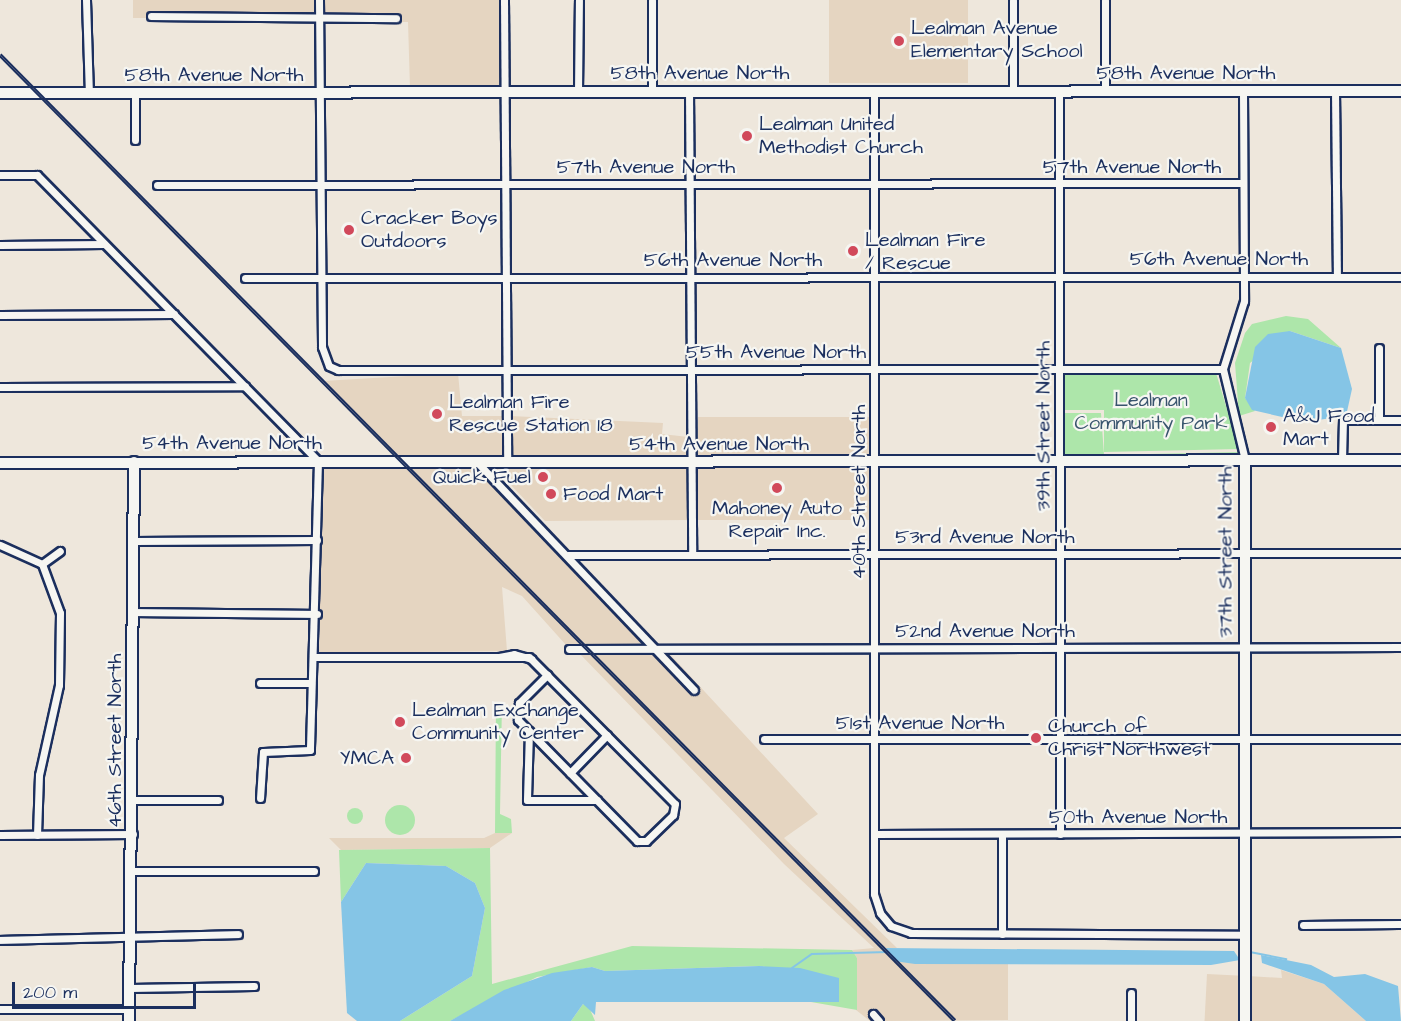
<!DOCTYPE html>
<html>
<head>
<meta charset="utf-8">
<style>
  body { margin:0 }
  #map { position:relative; width:1401px; height:1021px; overflow:hidden; background:#eee7dc; font-family:"Architects Daughter",sans-serif }
  div>[style] { position:absolute }
  .built>* { inset:0; background:#e5d5c1; transform-origin:0 0 }
  .green>* { inset:0; background:#ade6aa }
  .round { border-radius:50% }
  .water>* { inset:0; background:#85c5e6 }
  .stream>* { height:1.5px; margin:-0.75px; padding:0 0.75px; transform-origin:0.75px; border-radius:0.75px; background:#85c5e6 }
  .roads { filter:drop-shadow(2px 0 #1b2f5e) drop-shadow(-2px 0 #1b2f5e) drop-shadow(0 2px #1b2f5e) drop-shadow(0 -2px #1b2f5e) }
  .street>* { height:7px; margin:-3.5px; padding:0 3.5px; transform-origin:3.5px; border-radius:3.5px; background:#f6f6f2 }
  .secondary>* { height:10px; margin:-5px; padding:0 5px; transform-origin:5px; border-radius:5px; background:#f6f6f2 }
  .rail>* { height:4px; margin-top:-2px; transform-origin:0; background:repeating-linear-gradient(90deg,#f6f6f2 0 4.5px,#1b2f5e 0 9px); box-sizing:border-box; border-block:2px solid #1b2f5e }
  .dots>* { width:16px; height:16px; translate:-50% -50%; box-sizing:border-box; border:3px solid #f6f6f2; border-radius:50% }
  span { translate:-50% -50%; white-space:nowrap; text-align:center; line-height:1.15; -webkit-text-stroke:4.5px #f6f6f2; paint-order:stroke }
  .poi-label { font-size:20px; color:#1b2f5e }
  .left { translate:0 -50%; text-align:left }
  .right { translate:-100% -50%; text-align:right }
  .street-label { font-size:20px; color:#1b2f5e }
  .park-label { font-size:20px; color:#38546d }
  .scale { position:absolute; left:12px; top:982px; width:184px; height:27px; box-sizing:border-box; border:3px solid #1b2f5e; border-top:0; padding-left:8px; font-size:18px; line-height:21px; white-space:nowrap; color:#1b2f5e; -webkit-text-stroke:4px #f6f6f2; paint-order:stroke }
</style>
</head>
<body>
<div id="map">
  <div class="built">
    <i style="clip-path:polygon(133px 0,316px 0,316px 14px,149px 13px,148px 18px,133px 18px)"></i>
    <i style="clip-path:polygon(322px 0,501px 0,501px 88px,410px 88px,408px 22px,371px 21px,399px 22px,399px 14px,322px 14px)"></i>
    <i style="clip-path:polygon(507px 0,510px 0,510px 88px,508px 88px)"></i>
    <i style="left:829px;top:0;width:139px;height:83px"></i>
    <i style="clip-path:polygon(458px 373px,462px 416px,503px 416px,504px 458px,400px 458px,323px 381px)"></i>
    <i style="clip-path:polygon(510px 416px,663px 423px,662px 434px,688px 437px,688px 458px,510px 458px)"></i>
    <i style="left:698px;top:417px;width:176px;height:41px"></i>
    <i style="clip-path:polygon(322px 465px,474px 465px,649px 645px,566px 645px,522px 596px,502px 587px,507px 651px,319px 653px)"></i>
    <i style="clip-path:polygon(492px 465px,688px 465px,688px 520px,545px 521px)"></i>
    <i style="left:694px;top:465px;width:180px;height:55px"></i>
    <i style="clip-path:polygon(578px 652px,656px 652px,694px 695px,698px 690px,668px 652px,818px 814px,784px 838px,897px 948px,886px 948px,894px 960px,1008px 964px,1008px 1020px,884px 1021px,872px 1009px,870px 1021px,856px 1010px,857px 958px,852px 950px,874px 948px,784px 864px)"></i>
    <i style="clip-path:polygon(495px 833px,512px 833px,490px 848px,341px 850px,329px 838px,484px 838px)"></i>
    <i style="clip-path:polygon(1281px 970px,1324px 984px,1366px 1021px,1248px 1021px,1248px 976px,1282px 978px)"></i>
    <i style="left:1207px;top:974px;width:35px;height:47px;rotate:3deg"></i>
  </div>
  <div class="green">
    <i style="clip-path:polygon(1286px 316px,1308px 319px,1341px 348px,1290px 331px,1250px 363px,1245px 398px,1255px 411px,1239px 416px,1235px 363px,1245px 333px,1252px 324px)"></i>
    <i style="clip-path:polygon(1063px 371px,1216px 373px,1239px 449px,1104px 452px,1104px 410px,1063px 410px)"></i>
    <i style="clip-path:polygon(1064px 413px,1101px 413px,1104px 455px,1240px 452px,1242px 457px,1064px 457px)"></i>
    <i style="clip-path:polygon(496px 702px,502px 702px,500px 814px,511px 819px,512px 833px,495px 833px)"></i>
    <i class="round" style="left:385px;top:805px;width:30px;height:30px"></i>
    <i class="round" style="left:347px;top:808px;width:16px;height:16px"></i>
    <i style="clip-path:polygon(490px 848px,492px 984px,632px 946px,852px 950px,857px 958px,857px 1010px,811px 1002px,838px 1002px,839px 979px,821px 974px,758px 966px,605px 971px,592px 967px,537px 977px,450px 1021px,400px 1021px,472px 976px,485px 908px,475px 883px,446px 866px,366px 863px,341px 902px,339px 850px)"></i>
    <i style="clip-path:polygon(583px 1004px,589px 1007px,595px 1021px,571px 1021px)"></i>
  </div>
  <div class="water">
    <i style="clip-path:polygon(1290px 331px,1341px 348px,1352px 389px,1346px 416px,1304px 422px,1252px 410px,1245px 398px,1255px 347px,1268px 334px)"></i>
    <i style="clip-path:polygon(366px 863px,446px 866px,475px 883px,485px 908px,472px 976px,400px 1021px,357px 1021px,347px 1013px,341px 902px)"></i>
    <i style="clip-path:polygon(886px 948px,1234px 951px,1240px 960px,1211px 965px,915px 964px,894px 961px)"></i>
    <i style="clip-path:polygon(1261px 955px,1311px 965px,1334px 977px,1365px 974px,1398px 986px,1401px 1021px,1366px 1021px,1324px 984px,1262px 963px)"></i>
    <i style="clip-path:polygon(759px 966px,800px 968px,839px 978px,839px 1002px,596px 1002px,595px 1015px,583px 1004px,571px 1021px,450px 1021px,504px 990px,552px 973px,592px 967px,605px 971px)"></i>
  </div>
  <div class="stream">
    <i style="left:1250px;top:952px;width:37px;rotate:11deg"></i>
    <i style="left:792px;top:968px;width:24px;rotate:-35deg"></i>
    <i style="left:812px;top:954px;width:76px;rotate:-1.5deg"></i>
  </div>
  <div class="roads">
    <div class="street">
      <i style="left:86px;top:0;width:94px;rotate:88.2deg"></i>
      <i style="left:319px;top:0;width:347px;rotate:89.5deg"></i>
      <i style="left:322px;top:347px;width:20px;rotate:70deg"></i>
      <i style="left:329px;top:366px;width:10px;rotate:24deg"></i>
      <i style="left:338px;top:370px;width:885px;rotate:-0.06deg"></i>
      <i style="left:504px;top:0;width:461px;rotate:89.6deg"></i>
      <i style="left:652px;top:0;width:91px;rotate:90deg"></i>
      <i style="left:1013px;top:0;width:91px;rotate:90deg"></i>
      <i style="left:151px;top:16px;width:245px;rotate:0.5deg"></i>
      <i style="left:874px;top:90px;width:804px;rotate:90deg"></i>
      <i style="left:874px;top:894px;width:20px;rotate:72deg"></i>
      <i style="left:880px;top:913px;width:17px;rotate:50deg"></i>
      <i style="left:891px;top:926px;width:21px;rotate:19deg"></i>
      <i style="left:911px;top:933px;width:333px;rotate:0.3deg"></i>
      <i style="left:578px;top:91px;width:91px;rotate:-89.4deg"></i>
      <i style="left:689px;top:91px;width:462px;rotate:89.6deg"></i>
      <i style="left:1059px;top:91px;width:743px;rotate:89.92deg"></i>
      <i style="left:1105px;top:91px;width:91px;rotate:-90deg"></i>
      <i style="left:1243px;top:91px;width:210px;rotate:89.7deg"></i>
      <i style="left:1244px;top:301px;width:71px;rotate:107.2deg"></i>
      <i style="left:1223px;top:369px;width:94px;rotate:76.4deg"></i>
      <i style="left:1335px;top:91px;width:184px;rotate:89.4deg"></i>
      <i style="left:135px;top:140px;width:46px;rotate:-90deg"></i>
      <i style="left:0;top:175px;width:37px"></i>
      <i style="left:37px;top:175px;width:401px;rotate:45.5deg"></i>
      <i style="left:318px;top:461px;width:289px;rotate:91.6deg"></i>
      <i style="left:310px;top:750px;width:47px;rotate:177.6deg"></i>
      <i style="left:263px;top:752px;width:46px;rotate:93.7deg"></i>
      <i style="left:157px;top:185px;width:1085px;rotate:-0.11deg"></i>
      <i style="left:0;top:245px;width:104px;rotate:-0.6deg"></i>
      <i style="left:245px;top:278px;width:1156px;rotate:-0.05deg"></i>
      <i style="left:0;top:315px;width:174px;rotate:-0.3deg"></i>
      <i style="left:1379px;top:348px;width:72px;rotate:90deg"></i>
      <i style="left:0;top:387px;width:245px;rotate:-0.2deg"></i>
      <i style="left:1342px;top:460px;width:40px;rotate:-88.6deg"></i>
      <i style="left:1343px;top:420px;width:58px"></i>
      <i style="left:476px;top:461px;width:316px;rotate:46.4deg"></i>
      <i style="left:134px;top:541px;width:183px;rotate:-0.3deg"></i>
      <i style="left:0;top:545px;width:46px;rotate:24.3deg"></i>
      <i style="left:42px;top:564px;width:52px;rotate:69.8deg"></i>
      <i style="left:60px;top:613px;width:72px;rotate:90.8deg"></i>
      <i style="left:59px;top:685px;width:92px;rotate:102.5deg"></i>
      <i style="left:39px;top:775px;width:60px;rotate:91.9deg"></i>
      <i style="left:568px;top:555px;width:833px;rotate:-0.14deg"></i>
      <i style="left:42px;top:564px;width:22px;rotate:-36deg"></i>
      <i style="left:134px;top:612px;width:183px;rotate:0.6deg"></i>
      <i style="left:569px;top:649px;width:832px;rotate:-0.14deg"></i>
      <i style="left:316px;top:657px;width:213px"></i>
      <i style="left:499px;top:657px;width:15px;rotate:-11deg"></i>
      <i style="left:514px;top:654px;width:18px;rotate:16deg"></i>
      <i style="left:531px;top:659px;width:204px;rotate:45.2deg"></i>
      <i style="left:675px;top:804px;width:11px;rotate:100deg"></i>
      <i style="left:673px;top:815px;width:37px;rotate:136deg"></i>
      <i style="left:646px;top:841px;width:9px;rotate:180deg"></i>
      <i style="left:637px;top:841px;width:170px;rotate:-134.5deg"></i>
      <i style="left:518px;top:720px;width:17px;rotate:-87deg"></i>
      <i style="left:519px;top:703px;width:40px;rotate:-45deg"></i>
      <i style="left:260px;top:683px;width:51px"></i>
      <i style="left:529px;top:731px;width:69px;rotate:91.7deg"></i>
      <i style="left:527px;top:800px;width:70px"></i>
      <i style="left:764px;top:739px;width:637px"></i>
      <i style="left:570px;top:773px;width:53px;rotate:-45.8deg"></i>
      <i style="left:133px;top:800px;width:85px"></i>
      <i style="left:874px;top:834px;width:527px;rotate:-0.22deg"></i>
      <i style="left:0;top:835px;width:133px;rotate:-0.4deg"></i>
      <i style="left:132px;top:871px;width:182px"></i>
      <i style="left:1303px;top:925px;width:98px;rotate:-0.6deg"></i>
      <i style="left:1002px;top:934px;width:100px;rotate:-90deg"></i>
      <i style="left:0;top:940px;width:238px;rotate:-1.4deg"></i>
      <i style="left:130px;top:988px;width:124px;rotate:-0.9deg"></i>
      <i style="left:0;top:1009px;width:129px"></i>
      <i style="left:873px;top:1014px;width:9px;rotate:49deg"></i>
      <i style="left:1131px;top:1021px;width:28px;rotate:-90deg"></i>
    </div>
    <div class="secondary">
      <i style="left:0;top:93px;width:1401px;rotate:-0.08deg"></i>
      <i style="left:0;top:463px;width:1401px;rotate:-0.12deg"></i>
      <i style="left:129px;top:1021px;width:559px;rotate:-89.49deg"></i>
      <i style="left:1245px;top:1021px;width:561px;rotate:-90deg"></i>
    </div>
  </div>
  <div class="rail">
    <i style="left:0;top:55px;width:1358px;rotate:45.33deg"></i>
  </div>
  <div class="dots">
    <i style="left:899px;top:41px;background:#d1495b"></i>
    <i style="left:747px;top:136px;background:#d1495b"></i>
    <i style="left:349px;top:230px;background:#d1495b"></i>
    <i style="left:853px;top:251px;background:#d1495b"></i>
    <i style="left:437px;top:414px;background:#d1495b"></i>
    <i style="left:1271px;top:427px;background:#d1495b"></i>
    <i style="left:543px;top:477px;background:#d1495b"></i>
    <i style="left:777px;top:488px;background:#d1495b"></i>
    <i style="left:551px;top:494px;background:#d1495b"></i>
    <i style="left:400px;top:722px;background:#d1495b"></i>
    <i style="left:1036px;top:738px;background:#d1495b"></i>
    <i style="left:406px;top:758px;background:#d1495b"></i>
  </div>
  <div class="poi-label">
    <span class="left" style="left:911px;top:40px">Lealman Avenue<br>Elementary School</span>
    <span class="left" style="left:759px;top:136px">Lealman United<br>Methodist Church</span>
    <span class="left" style="left:361px;top:230px">Cracker Boys<br>Outdoors</span>
    <span class="left" style="left:865px;top:252px">Lealman Fire<br>/ Rescue</span>
    <span class="left" style="left:449px;top:414px">Lealman Fire<br>Rescue Station 18</span>
    <span class="left" style="left:1283px;top:428px">A&amp;J Food<br>Mart</span>
    <span class="right" style="left:531px;top:477px">Quick Fuel</span>
    <span class="left" style="left:563px;top:494px">Food Mart</span>
    <span style="left:777px;top:520px">Mahoney Auto<br>Repair Inc.</span>
    <span class="left" style="left:412px;top:722px">Lealman Exchange<br>Community Center</span>
    <span class="left" style="left:1048px;top:738px">Church of<br>Christ Northwest</span>
    <span class="right" style="left:394px;top:758px">YMCA</span>
  </div>
  <div class="street-label">
    <span style="left:700px;top:73px">58th Avenue North</span>
    <span style="left:1186px;top:73px">58th Avenue North</span>
    <span style="left:214px;top:75px">58th Avenue North</span>
    <span style="left:646px;top:167px">57th Avenue North</span>
    <span style="left:1132px;top:167px">57th Avenue North</span>
    <span style="left:1219px;top:259px">56th Avenue North</span>
    <span style="left:733px;top:260px">56th Avenue North</span>
    <span style="left:776px;top:352px">55th Avenue North</span>
    <span style="left:1044px;top:426px;rotate:-90deg">39th Street North</span>
    <span style="left:232px;top:443px">54th Avenue North</span>
    <span style="left:719px;top:444px">54th Avenue North</span>
    <span style="left:859px;top:492px;rotate:-90deg">40th Street North</span>
    <span style="left:985px;top:537px">53rd Avenue North</span>
    <span style="left:1226px;top:552px;rotate:-90deg">37th Street North</span>
    <span style="left:985px;top:631px">52nd Avenue North</span>
    <span style="left:920px;top:723px">51st Avenue North</span>
    <span style="left:115px;top:741px;rotate:-90deg">46th Street North</span>
    <span style="left:1138px;top:817px">50th Avenue North</span>
  </div>
  <div class="park-label">
    <span style="left:1151px;top:412px">Lealman<br>Community Park</span>
  </div>
  <div class="scale">200 m</div>
</div>
</body>
</html>
